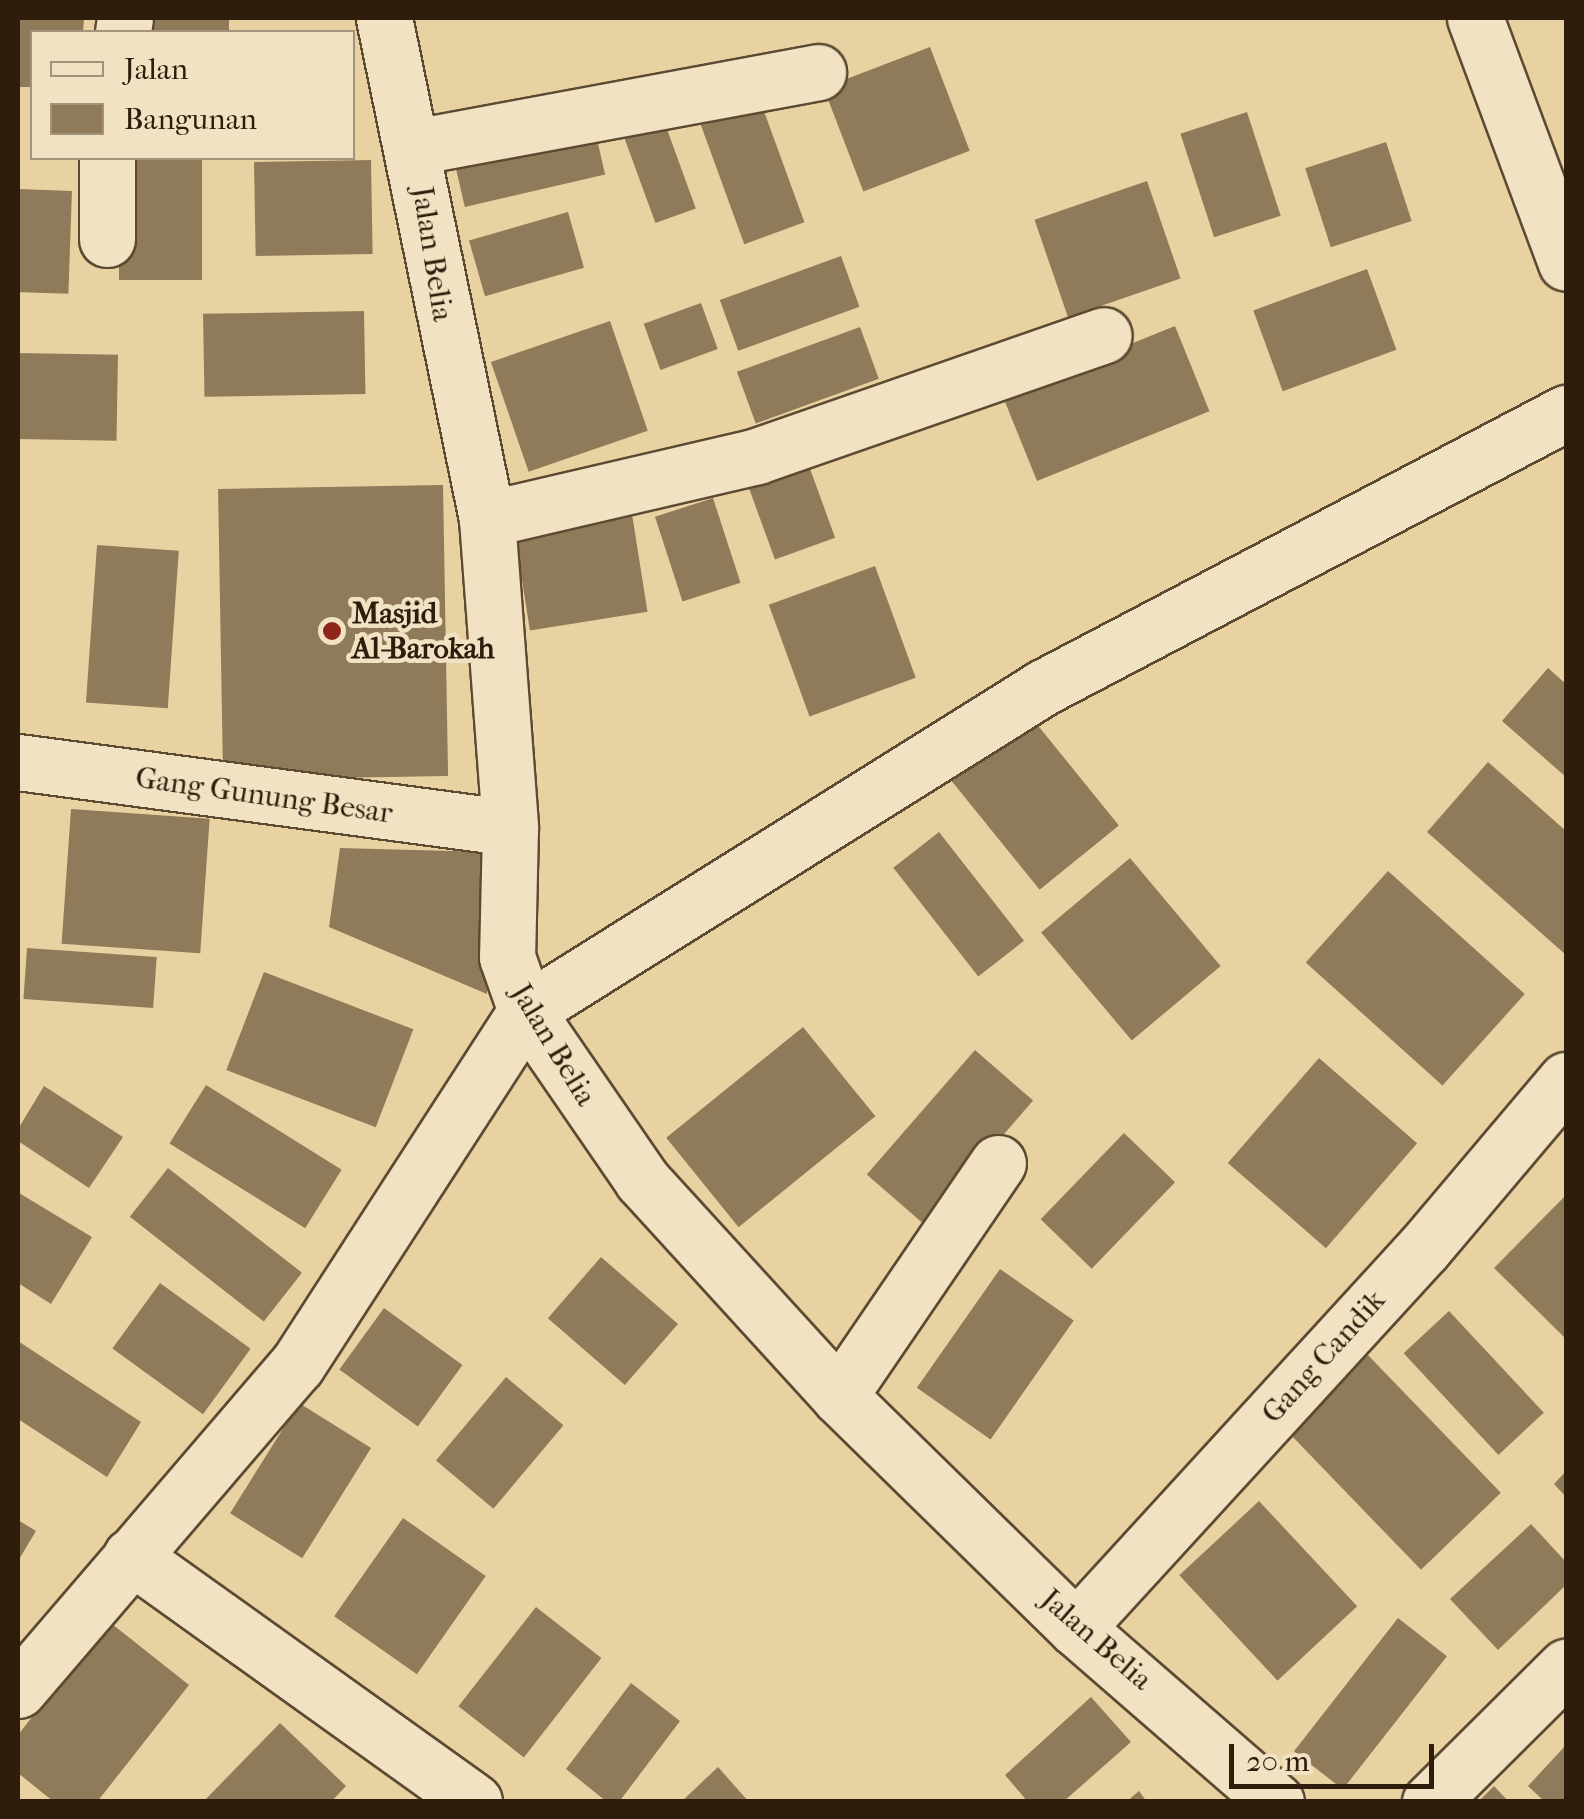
<!DOCTYPE html>
<html>
<head>
<meta charset="utf-8">
<style>
  body { margin:0 }
  #map { position:relative; width:1584px; height:1819px; overflow:hidden; background:#e9d2a2; font-family:"IM FELL French Canon",serif }
  div>[style] { position:absolute }
  .building>* { inset:0; background:#8f7b5a; transform-origin:0 0 }
  .roads { filter:drop-shadow(2px 0 #5d4a32) drop-shadow(-2px 0 #5d4a32) drop-shadow(0 2px #5d4a32) drop-shadow(0 -2px #5d4a32) }
  .minor>* { height:55px; margin:-27.5px; padding:0 27.5px; transform-origin:27.5px; border-radius:27.5px; background:#f1e2c3 }
  .dots>* { width:28px; height:28px; translate:-50% -50%; box-sizing:border-box; border:5px solid #f1e2c3; border-radius:50% }
  span { translate:-50% -50%; white-space:nowrap; text-align:center; line-height:1.15; -webkit-text-stroke:9px #f1e2c3; paint-order:stroke }
  .street-label { font-size:30px; color:#2e1c0d }
  .poi-label { font-size:30px; color:#2e1c0d; font-weight:700 }
  .left { translate:0 -50%; text-align:left }
  .frame { position:absolute; inset:0; border:20px solid #2e1c0d; pointer-events:none }
  .legend { position:absolute; left:30px; top:30px; width:325px; height:130px; box-sizing:border-box; background:#f1e2c3; border:2px solid #a3937a; margin:0; padding:12px 18px; list-style:none; font-size:30px; color:#2e1c0d }
  .legend li { display:flex; align-items:center; gap:20px; height:50px }
  .legend b { width:50px; border:2px solid #a3937a }
  .scale { position:absolute; left:1229px; top:1744px; width:205px; height:45px; box-sizing:border-box; border:5px solid #2e1c0d; border-top:0; padding-left:12px; font-size:30px; line-height:35px; white-space:nowrap; color:#2e1c0d; -webkit-text-stroke:8px #f1e2c3; paint-order:stroke }
</style>
</head>
<body>
<div id="map">
  <div class="building">
    <i style="clip-path:polygon(18px 18px,84px 18px,83px 32px,32px 32px,32px 87px,18px 87px)"></i>
    <i style="left:150px;top:18px;width:79px;height:14px"></i>
    <i style="left:930px;top:47px;width:111px;height:114px;rotate:69deg"></i>
    <i style="left:761px;top:103px;width:127px;height:64px;rotate:70deg"></i>
    <i style="left:1247px;top:112px;width:109px;height:70px;rotate:72deg"></i>
    <i style="left:664px;top:121px;width:93px;height:43px;rotate:70deg"></i>
    <i style="left:593px;top:122px;width:54px;height:144px;rotate:77deg"></i>
    <i style="left:1386px;top:142px;width:83px;height:85px;rotate:72deg"></i>
    <i style="left:119px;top:158px;width:83px;height:122px"></i>
    <i style="left:371px;top:160px;width:94px;height:117px;rotate:89deg"></i>
    <i style="left:1147px;top:181px;width:103px;height:119px;rotate:71deg"></i>
    <i style="left:18px;top:189px;width:54px;height:103px;rotate:2deg"></i>
    <i style="left:568px;top:212px;width:58px;height:103px;rotate:74deg"></i>
    <i style="left:841px;top:256px;width:54px;height:129px;rotate:70deg"></i>
    <i style="left:1367px;top:269px;width:86px;height:121px;rotate:70deg"></i>
    <i style="left:701px;top:303px;width:49px;height:61px;rotate:70deg"></i>
    <i style="left:364px;top:311px;width:83px;height:161px;rotate:89deg"></i>
    <i style="left:610px;top:321px;width:116px;height:126px;rotate:71deg"></i>
    <i style="left:1175px;top:326px;width:92px;height:186px;rotate:68deg"></i>
    <i style="left:860px;top:327px;width:55px;height:131px;rotate:70deg"></i>
    <i style="left:18px;top:353px;width:100px;height:86px;rotate:1deg"></i>
    <i style="left:805px;top:455px;width:88px;height:64px;rotate:70deg"></i>
    <i style="left:443px;top:485px;width:291px;height:225px;rotate:89deg"></i>
    <i style="left:713px;top:498px;width:89px;height:61px;rotate:72deg"></i>
    <i style="left:632px;top:514px;width:99px;height:119px;rotate:81deg"></i>
    <i style="left:97px;top:545px;width:82px;height:158px;rotate:4deg"></i>
    <i style="left:875px;top:566px;width:119px;height:113px;rotate:70deg"></i>
    <i style="clip-path:polygon(1548px 668px,1566px 684px,1566px 777px,1502px 721px)"></i>
    <i style="left:1027px;top:712px;width:146px;height:102px;rotate:51deg"></i>
    <i style="clip-path:polygon(1488px 762px,1566px 831px,1566px 955px,1427px 832px)"></i>
    <i style="left:71px;top:809px;width:139px;height:135px;rotate:4deg"></i>
    <i style="left:939px;top:832px;width:138px;height:58px;rotate:52deg"></i>
    <i style="clip-path:polygon(340px 848px,490px 852px,487px 994px,329px 927px)"></i>
    <i style="left:1130px;top:858px;width:141px;height:116px;rotate:50deg"></i>
    <i style="left:1388px;top:871px;width:184px;height:123px;rotate:42deg"></i>
    <i style="left:27px;top:948px;width:130px;height:51px;rotate:4deg"></i>
    <i style="left:264px;top:972px;width:160px;height:105px;rotate:21deg"></i>
    <i style="left:803px;top:1027px;width:115px;height:176px;rotate:51deg"></i>
    <i style="left:975px;top:1050px;width:77px;height:165px;rotate:41deg"></i>
    <i style="left:1319px;top:1058px;width:130px;height:139px;rotate:41deg"></i>
    <i style="left:206px;top:1085px;width:160px;height:69px;rotate:32deg"></i>
    <i style="clip-path:polygon(44px 1086px,123px 1137px,89px 1188px,18px 1141px,18px 1129px)"></i>
    <i style="left:1124px;top:1133px;width:71px;height:120px;rotate:44deg"></i>
    <i style="left:168px;top:1168px;width:170px;height:62px;rotate:38deg"></i>
    <i style="clip-path:polygon(19px 1193px,92px 1237px,51px 1304px,18px 1283px)"></i>
    <i style="clip-path:polygon(1566px 1195px,1566px 1339px,1494px 1268px)"></i>
    <i style="left:601px;top:1257px;width:102px;height:81px;rotate:41deg"></i>
    <i style="left:1000px;top:1269px;width:90px;height:145px;rotate:35deg"></i>
    <i style="left:160px;top:1283px;width:112px;height:81px;rotate:36deg"></i>
    <i style="left:384px;top:1308px;width:97px;height:76px;rotate:36deg"></i>
    <i style="left:1449px;top:1311px;width:139px;height:62px;rotate:47deg"></i>
    <i style="clip-path:polygon(18px 1341px,141px 1422px,107px 1477px,18px 1419px)"></i>
    <i style="left:1364px;top:1351px;width:197px;height:111px;rotate:46deg"></i>
    <i style="left:506px;top:1377px;width:75px;height:109px;rotate:40deg"></i>
    <i style="left:299px;top:1403px;width:85px;height:130px;rotate:32deg"></i>
    <i style="clip-path:polygon(1566px 1471px,1566px 1497px,1554px 1484px)"></i>
    <i style="left:1259px;top:1501px;width:144px;height:109px;rotate:47deg"></i>
    <i style="left:403px;top:1518px;width:101px;height:120px;rotate:35deg"></i>
    <i style="clip-path:polygon(18px 1520px,36px 1531px,18px 1561px)"></i>
    <i style="clip-path:polygon(1531px 1524px,1566px 1562px,1566px 1585px,1498px 1650px,1450px 1599px)"></i>
    <i style="left:536px;top:1607px;width:83px;height:126px;rotate:38deg"></i>
    <i style="left:1398px;top:1618px;width:62px;height:169px;rotate:38deg"></i>
    <i style="clip-path:polygon(107px 1620px,189px 1685px,97px 1802px,54px 1802px,18px 1773px,18px 1735px)"></i>
    <i style="clip-path:polygon(631px 1683px,680px 1721px,619px 1802px,607px 1802px,566px 1769px)"></i>
    <i style="clip-path:polygon(1091px 1697px,1131px 1742px,1063px 1802px,1028px 1802px,1005px 1775px)"></i>
    <i style="clip-path:polygon(280px 1723px,346px 1786px,331px 1802px,203px 1802px)"></i>
    <i style="clip-path:polygon(1566px 1745px,1566px 1802px,1545px 1802px,1528px 1786px)"></i>
    <i style="clip-path:polygon(718px 1767px,749px 1802px,681px 1802px)"></i>
    <i style="clip-path:polygon(1494px 1786px,1509px 1802px,1478px 1802px)"></i>
    <i style="clip-path:polygon(1139px 1791px,1147px 1802px,1126px 1802px)"></i>
  </div>
  <div class="roads">
    <div class="minor">
      <i style="left:384px;top:18px;width:511px;rotate:78.38deg"></i>
      <i style="left:487px;top:519px;width:310px;rotate:85.7deg"></i>
      <i style="left:510px;top:828px;width:129px;rotate:91.3deg"></i>
      <i style="left:507px;top:957px;width:57px;rotate:70.6deg"></i>
      <i style="left:526px;top:1011px;width:205px;rotate:55.5deg"></i>
      <i style="left:642px;top:1180px;width:292px;rotate:47.6deg"></i>
      <i style="left:839px;top:1396px;width:332px;rotate:44.4deg"></i>
      <i style="left:1076px;top:1628px;width:265px;rotate:41deg"></i>
      <i style="left:1475px;top:18px;width:261px;rotate:69.6deg"></i>
      <i style="left:123px;top:32px;width:14px;rotate:-82deg"></i>
      <i style="left:414px;top:147px;width:411px;rotate:-10.5deg"></i>
      <i style="left:107px;top:158px;width:81px;rotate:90deg"></i>
      <i style="left:487px;top:519px;width:277px;rotate:-13.1deg"></i>
      <i style="left:757px;top:456px;width:367px;rotate:-19.2deg"></i>
      <i style="left:18px;top:762px;width:496px;rotate:7.6deg"></i>
      <i style="left:839px;top:1396px;width:282px;rotate:-55.7deg"></i>
      <i style="left:131px;top:1556px;width:422px;rotate:35.6deg"></i>
      <i style="left:1076px;top:1628px;width:515px;rotate:-47.52deg"></i>
      <i style="left:1424px;top:1248px;width:220px;rotate:-49.8deg"></i>
      <i style="left:18px;top:1690px;width:428px;rotate:-49.4deg"></i>
      <i style="left:297px;top:1365px;width:422px;rotate:-57.1deg"></i>
      <i style="left:526px;top:1011px;width:611px;rotate:-32.03deg"></i>
      <i style="left:1044px;top:687px;width:590px;rotate:-27.7deg"></i>
      <i style="left:1430px;top:1802px;width:192px;rotate:-44.8deg"></i>
    </div>
  </div>
  <div class="dots">
    <i style="left:332px;top:631px;background:#8f2418"></i>
  </div>
  <div class="street-label">
    <span style="left:432px;top:254px;rotate:81deg">Jalan Belia</span>
    <span style="left:264px;top:796px;rotate:8deg">Gang Gunung Besar</span>
    <span style="left:553px;top:1045px;rotate:59deg">Jalan Belia</span>
    <span style="left:1324px;top:1357px;rotate:-48deg">Gang Candik</span>
    <span style="left:1096px;top:1640px;rotate:41deg">Jalan Belia</span>
  </div>
  <div class="poi-label">
    <span class="left" style="left:352px;top:631px">Masjid<br>Al-Barokah</span>
  </div>
  <div class="frame"></div>
  <ul class="legend">
  <li><b style="height:12px;background:#f1e2c3"></b>Jalan</li>
  <li><b style="height:28px;background:#8f7b5a"></b>Bangunan</li>
  </ul>
  <div class="scale">20 m</div>
</div>
</body>
</html>
